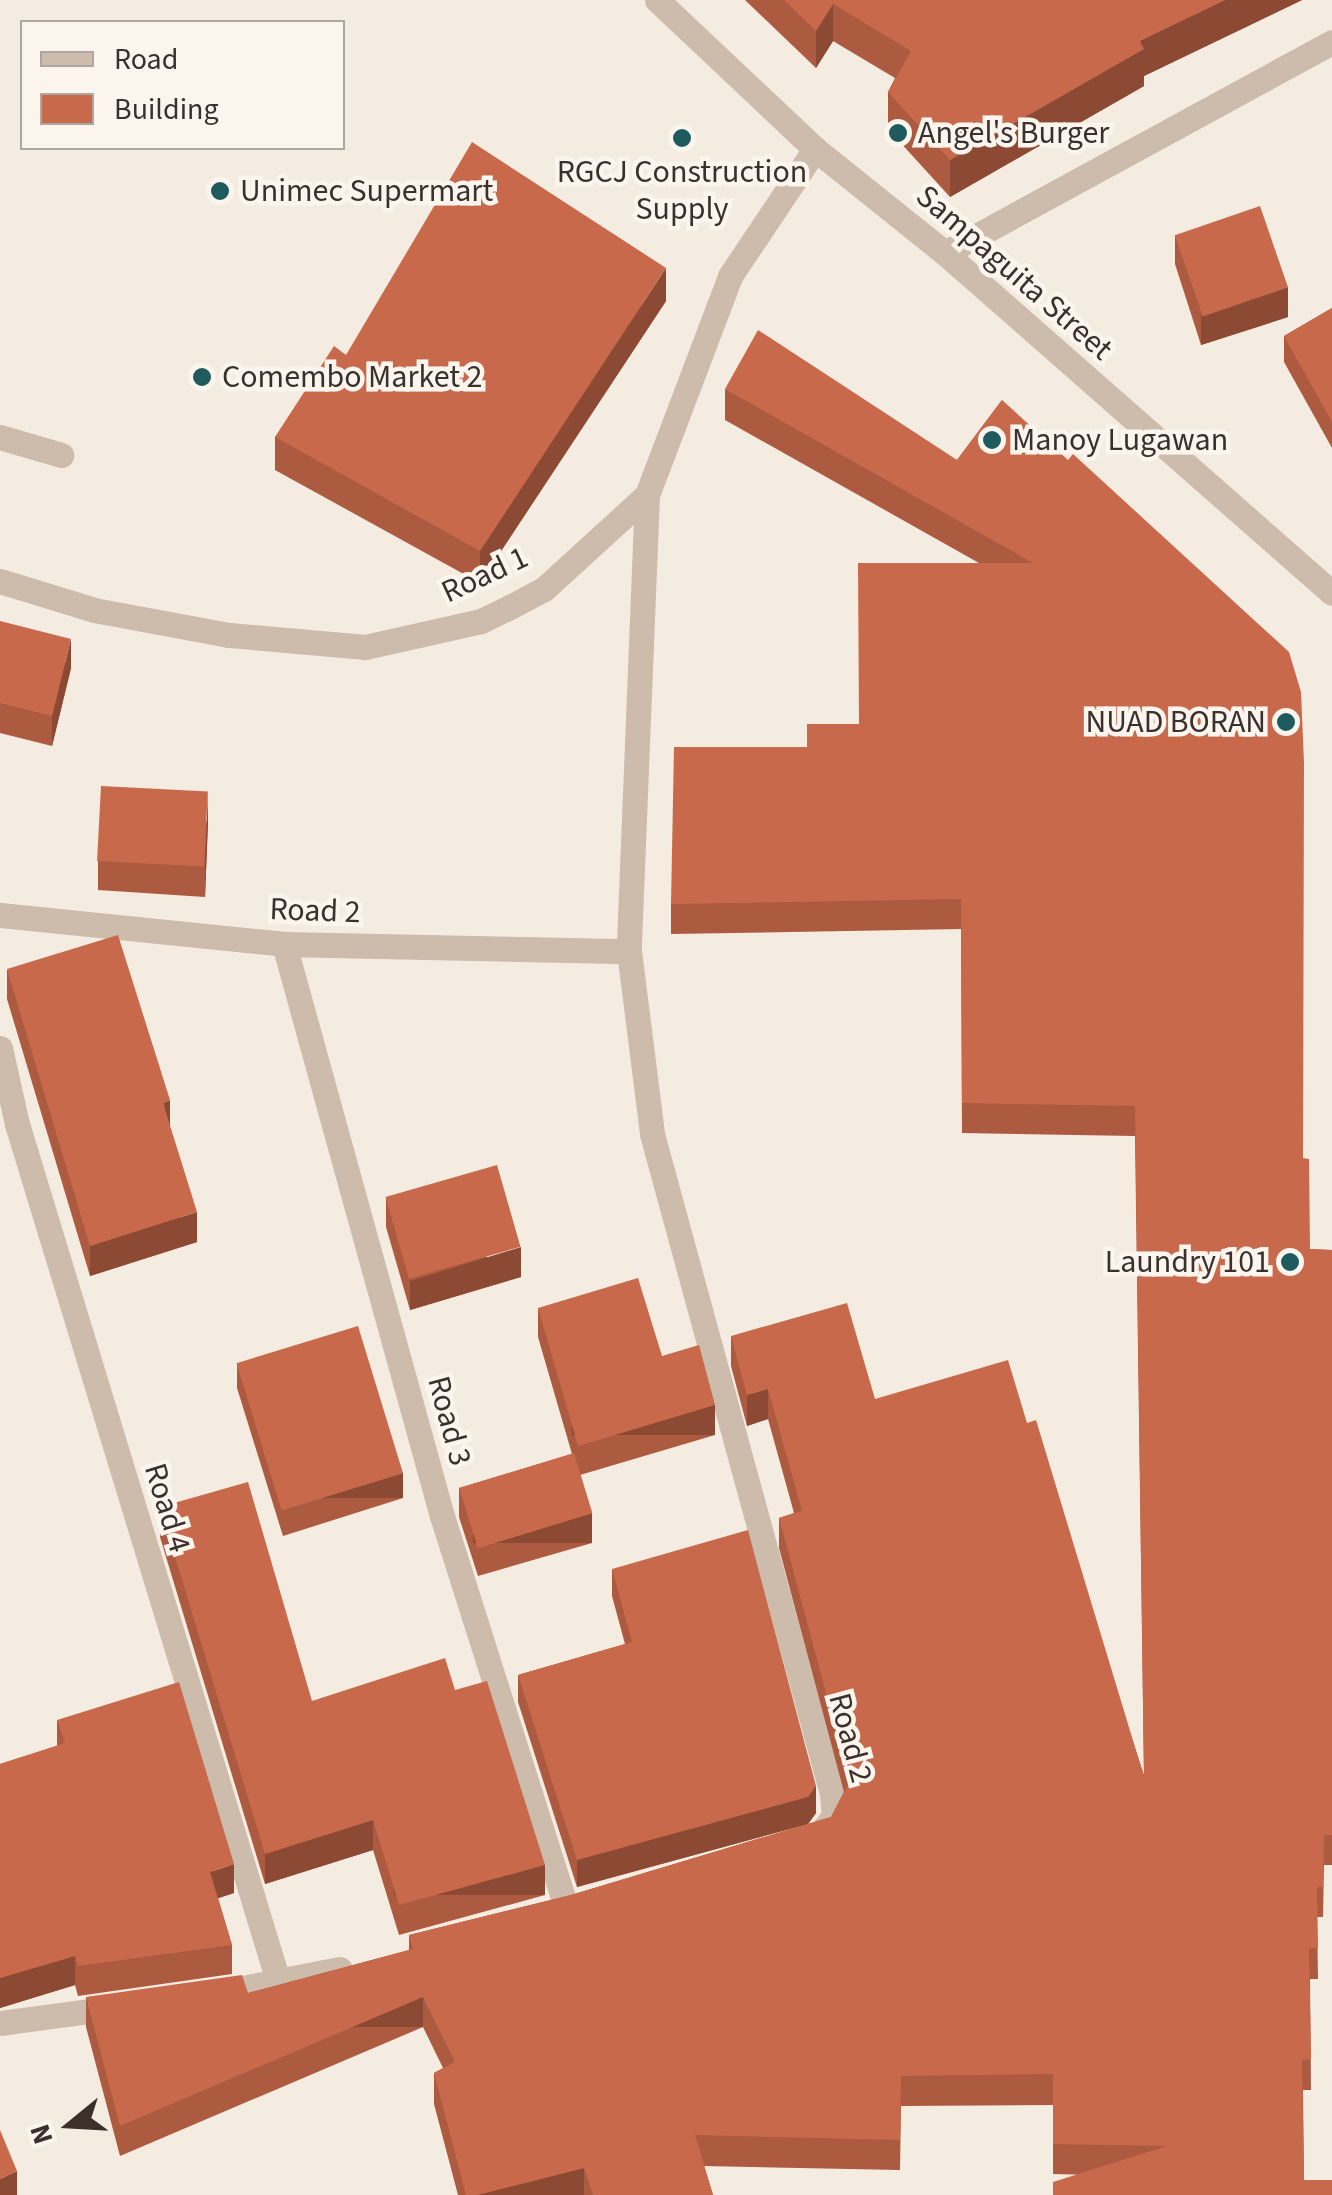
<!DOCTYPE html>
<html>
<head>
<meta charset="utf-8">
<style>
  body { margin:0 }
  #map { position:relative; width:1332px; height:2195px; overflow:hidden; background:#f4ebe1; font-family:"Source Sans 3",sans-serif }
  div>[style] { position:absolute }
  .minor>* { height:25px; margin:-12.5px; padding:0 12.5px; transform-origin:12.5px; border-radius:12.5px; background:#cdbbac }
  .wall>* { inset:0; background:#ac5a40 }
  .shaded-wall>* { inset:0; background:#8c4a34; transform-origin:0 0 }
  .building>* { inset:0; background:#c8694b; transform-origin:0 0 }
  .dots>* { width:28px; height:28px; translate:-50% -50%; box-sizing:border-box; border:5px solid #fbf5ee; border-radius:50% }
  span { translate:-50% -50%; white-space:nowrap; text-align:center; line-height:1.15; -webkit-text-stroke:9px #fbf5ee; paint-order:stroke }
  .poi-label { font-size:32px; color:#3b302b }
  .left { translate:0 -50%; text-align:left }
  .right { translate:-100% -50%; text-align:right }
  .street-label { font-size:32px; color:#3b302b }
  .legend { position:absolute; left:20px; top:20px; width:325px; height:130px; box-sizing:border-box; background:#fbf5ee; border:2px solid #aea6a0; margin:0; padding:12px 18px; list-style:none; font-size:30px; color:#3b302b }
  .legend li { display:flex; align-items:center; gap:20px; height:50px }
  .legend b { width:50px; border:2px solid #aea6a0 }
  .north { position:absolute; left:20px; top:2075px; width:100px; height:100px; -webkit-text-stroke:8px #fbf5ee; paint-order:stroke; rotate:252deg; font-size:28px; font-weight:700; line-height:40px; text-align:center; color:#3b302b }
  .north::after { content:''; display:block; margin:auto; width:35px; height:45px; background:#3b302b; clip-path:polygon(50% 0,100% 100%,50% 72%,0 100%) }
</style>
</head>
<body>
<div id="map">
  <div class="minor">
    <i style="left:657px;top:0;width:217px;rotate:43.3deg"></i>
    <i style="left:815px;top:149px;width:166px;rotate:38.7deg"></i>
    <i style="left:945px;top:253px;width:515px;rotate:41.3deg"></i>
    <i style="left:945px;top:253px;width:441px;rotate:-28.6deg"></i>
    <i style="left:0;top:437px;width:64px;rotate:16.4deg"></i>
    <i style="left:647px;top:495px;width:456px;rotate:92.3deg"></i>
    <i style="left:629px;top:951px;width:184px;rotate:82.8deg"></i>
    <i style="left:652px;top:1134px;width:684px;rotate:74.74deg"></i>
    <i style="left:832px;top:1794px;width:22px;rotate:85deg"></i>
    <i style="left:834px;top:1816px;width:28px;rotate:128deg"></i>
    <i style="left:0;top:581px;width:98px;rotate:17.1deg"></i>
    <i style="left:94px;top:610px;width:137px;rotate:10.5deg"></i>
    <i style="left:229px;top:635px;width:137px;rotate:5deg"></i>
    <i style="left:365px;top:647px;width:119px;rotate:-12.6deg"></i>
    <i style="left:481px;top:621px;width:32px;rotate:-26deg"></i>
    <i style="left:510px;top:607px;width:38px;rotate:-28deg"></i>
    <i style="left:544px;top:589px;width:139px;rotate:-42.4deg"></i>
    <i style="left:647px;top:495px;width:234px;rotate:-69.2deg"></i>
    <i style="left:730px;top:276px;width:153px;rotate:-56.2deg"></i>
    <i style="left:0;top:915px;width:285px;rotate:5.8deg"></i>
    <i style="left:284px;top:944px;width:345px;rotate:1.2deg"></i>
    <i style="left:284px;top:944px;width:593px;rotate:74.56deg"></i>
    <i style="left:442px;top:1516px;width:413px;rotate:72.4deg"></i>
    <i style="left:0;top:1048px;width:78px;rotate:77.4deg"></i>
    <i style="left:17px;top:1124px;width:899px;rotate:73.06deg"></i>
    <i style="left:212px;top:1994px;width:130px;rotate:-11.1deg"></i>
    <i style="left:0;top:2023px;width:119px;rotate:-7.7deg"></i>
  </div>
  <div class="wall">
    <i style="clip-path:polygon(745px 0,1302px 0,1144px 76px,1144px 86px,950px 197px,888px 129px,888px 92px,895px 78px,833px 41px,816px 68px)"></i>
    <i style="clip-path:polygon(1175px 235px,1288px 317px,1201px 345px,1175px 264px)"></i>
    <i style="clip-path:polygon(666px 301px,480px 583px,275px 470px,275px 437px,346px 355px)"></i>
    <i style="clip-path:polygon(1332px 308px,1332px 448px,1284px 362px,1284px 336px)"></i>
    <i style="clip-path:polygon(725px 389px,957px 460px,1002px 400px,1303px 1158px,1310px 1249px,1332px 1250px,1332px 1865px,1324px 1865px,1323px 1917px,1317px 1917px,1318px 1979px,1310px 1979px,1311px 2090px,1303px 2090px,1304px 2180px,1053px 2174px,1053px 2105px,901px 2106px,900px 2170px,704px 2166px,713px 2195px,458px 2195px,434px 2104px,434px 2073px,443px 2068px,423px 2027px,120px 2156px,86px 2027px,86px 1997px,248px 1993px,409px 1950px,409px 1935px,571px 1895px,831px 1817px,844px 1792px,779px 1548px,779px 1518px,794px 1513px,768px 1419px,747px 1426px,731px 1366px,731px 1336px,875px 1399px,1027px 1423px,1144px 1775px,1135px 1136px,962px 1133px,961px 929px,671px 934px,671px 904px,807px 747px,859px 724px,979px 563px,725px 420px)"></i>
    <i style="clip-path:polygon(0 621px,71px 668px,52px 746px,0 733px)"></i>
    <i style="clip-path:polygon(208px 821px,205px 897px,98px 890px,98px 861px)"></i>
    <i style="clip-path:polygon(7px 969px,197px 1242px,90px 1276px,7px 999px)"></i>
    <i style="clip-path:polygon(386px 1198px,521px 1277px,410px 1310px,386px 1227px)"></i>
    <i style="clip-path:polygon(538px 1308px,662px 1356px,715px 1435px,580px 1475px,592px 1543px,478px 1576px,459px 1517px,459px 1488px,572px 1454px,538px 1337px)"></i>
    <i style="clip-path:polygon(237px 1364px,403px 1498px,283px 1536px,237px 1388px)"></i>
    <i style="clip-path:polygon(160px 1507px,312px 1701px,455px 1690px,545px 1895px,399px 1935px,373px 1850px,265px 1884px,160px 1537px)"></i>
    <i style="clip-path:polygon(612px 1569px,816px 1813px,808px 1824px,577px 1887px,518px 1702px,518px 1675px,625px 1644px,612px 1596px)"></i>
    <i style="clip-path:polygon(57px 1720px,234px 1893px,218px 1898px,232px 1945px,232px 1974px,78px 1996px,75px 1985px,0 2008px,0 1764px,57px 1746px)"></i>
  </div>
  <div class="shaded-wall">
    <i style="clip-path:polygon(1225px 0,1302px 0,1144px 76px,1144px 86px,950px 197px,950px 160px,1140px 41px)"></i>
    <i style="clip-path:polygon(833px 4px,833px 41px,816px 68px,816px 31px)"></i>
    <i style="clip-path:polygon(666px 268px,666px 301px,480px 583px,480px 551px)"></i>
    <i style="clip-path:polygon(1288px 287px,1288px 317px,1201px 345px,1201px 316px)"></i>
    <i style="clip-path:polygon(71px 639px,71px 668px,52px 746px,52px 716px)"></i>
    <i style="clip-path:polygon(208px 791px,208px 821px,205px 897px,205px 867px)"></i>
    <i style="clip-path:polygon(170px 1100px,170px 1130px,163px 1103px)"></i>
    <i style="clip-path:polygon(197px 1212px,197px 1242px,90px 1276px,90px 1246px)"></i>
    <i style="clip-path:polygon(521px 1247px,521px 1277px,410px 1310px,410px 1281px)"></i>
    <i style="clip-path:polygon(768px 1389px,768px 1419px,747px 1426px,747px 1395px)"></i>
    <i style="left:715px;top:1405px;width:30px;height:143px;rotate:90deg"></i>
    <i style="left:403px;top:1473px;width:25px;height:126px;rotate:90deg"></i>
    <i style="left:592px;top:1513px;width:30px;height:119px;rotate:90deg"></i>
    <i style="clip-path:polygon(816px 1786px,816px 1813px,808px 1824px,577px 1887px,577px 1860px)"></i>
    <i style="clip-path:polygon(373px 1820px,373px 1850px,265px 1884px,265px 1854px)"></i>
    <i style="clip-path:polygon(234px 1864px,234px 1893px,210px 1901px,210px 1872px)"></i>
    <i style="left:545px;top:1865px;width:30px;height:151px;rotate:90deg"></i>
    <i style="clip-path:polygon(75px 1956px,75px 1985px,0 2008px,0 1978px)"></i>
    <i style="left:423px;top:1997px;width:30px;height:329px;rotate:90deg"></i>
    <i style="clip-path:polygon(584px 2168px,584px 2195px,477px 2195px)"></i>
    <i style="clip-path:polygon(17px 2171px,17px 2195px,0 2195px,0 2179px)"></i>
  </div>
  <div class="building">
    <i style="clip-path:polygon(784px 0,1225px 0,1140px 41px,1144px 49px,950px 160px,888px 92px,911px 51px,833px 4px,816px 31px)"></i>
    <i style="clip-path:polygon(472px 142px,666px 268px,480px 551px,275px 437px,334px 346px,346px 355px)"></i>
    <i style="left:1260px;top:206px;width:86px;height:90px;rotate:71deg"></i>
    <i style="clip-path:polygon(1332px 308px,1332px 422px,1284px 336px)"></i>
    <i style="clip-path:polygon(758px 330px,957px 460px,1002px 400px,1068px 460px,1073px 454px,1289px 652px,1301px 692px,1304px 763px,1303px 1158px,1309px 1159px,1310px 1249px,1332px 1250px,1332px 1835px,1324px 1835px,1323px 1887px,1317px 1887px,1318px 1948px,1309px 1949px,1311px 2059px,1302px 2060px,1304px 2180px,1332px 2180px,1332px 2195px,1053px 2195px,1053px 2182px,1167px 2146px,1053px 2144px,1053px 2074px,901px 2076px,900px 2140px,695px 2135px,713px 2195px,593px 2195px,584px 2168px,477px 2195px,466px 2195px,434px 2073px,455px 2062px,423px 1997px,120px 2126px,86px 1997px,242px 1975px,248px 1993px,413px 1949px,409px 1935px,571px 1895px,831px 1817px,850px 1782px,779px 1518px,802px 1511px,768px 1389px,747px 1395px,731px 1336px,847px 1303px,875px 1399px,1008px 1360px,1027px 1423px,1036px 1420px,1144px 1777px,1135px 1106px,962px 1103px,961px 899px,671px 904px,674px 747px,807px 747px,807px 724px,859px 724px,858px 563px,1033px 563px,725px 389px)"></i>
    <i style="clip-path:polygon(0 621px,71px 639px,52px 716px,0 703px)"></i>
    <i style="left:101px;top:786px;width:107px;height:75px;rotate:3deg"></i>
    <i style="clip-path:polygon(118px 935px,170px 1100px,163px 1103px,197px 1212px,90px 1246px,7px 969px)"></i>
    <i style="left:497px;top:1165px;width:85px;height:116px;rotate:74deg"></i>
    <i style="clip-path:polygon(638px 1278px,662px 1356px,699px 1345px,715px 1405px,578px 1446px,538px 1308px)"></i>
    <i style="left:358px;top:1326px;width:154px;height:127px;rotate:73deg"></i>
    <i style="left:574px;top:1453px;width:63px;height:120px;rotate:73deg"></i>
    <i style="clip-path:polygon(248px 1482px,312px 1701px,445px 1658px,455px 1690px,487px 1681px,545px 1865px,399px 1905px,373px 1820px,265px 1854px,160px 1507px)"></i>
    <i style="clip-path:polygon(748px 1530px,816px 1786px,808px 1797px,577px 1860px,518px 1675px,632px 1642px,612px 1569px)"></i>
    <i style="clip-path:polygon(179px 1682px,234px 1864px,210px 1872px,232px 1945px,78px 1966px,75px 1956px,0 1978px,0 1764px,65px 1743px,57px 1720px)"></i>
    <i style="clip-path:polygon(0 2130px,17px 2171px,0 2179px)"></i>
  </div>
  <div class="dots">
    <i style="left:898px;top:133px;background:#1f5a5e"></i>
    <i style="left:682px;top:138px;background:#1f5a5e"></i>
    <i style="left:220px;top:191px;background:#1f5a5e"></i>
    <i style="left:202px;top:377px;background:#1f5a5e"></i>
    <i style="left:992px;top:440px;background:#1f5a5e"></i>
    <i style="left:1286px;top:722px;background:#1f5a5e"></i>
    <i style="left:1290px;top:1262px;background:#1f5a5e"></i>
  </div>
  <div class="poi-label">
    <span class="left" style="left:918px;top:133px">Angel's Burger</span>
    <span style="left:682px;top:191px">RGCJ Construction<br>Supply</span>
    <span class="left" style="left:240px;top:191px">Unimec Supermart</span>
    <span class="left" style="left:222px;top:377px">Comembo Market 2</span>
    <span class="left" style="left:1012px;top:440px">Manoy Lugawan</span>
    <span class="right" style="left:1266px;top:722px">NUAD BORAN</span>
    <span class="right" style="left:1270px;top:1262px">Laundry 101</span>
  </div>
  <div class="street-label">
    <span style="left:1014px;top:273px;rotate:41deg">Sampaguita Street</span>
    <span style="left:485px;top:575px;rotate:-25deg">Road 1</span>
    <span style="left:315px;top:911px;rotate:2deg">Road 2</span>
    <span style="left:449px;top:1421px;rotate:75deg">Road 3</span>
    <span style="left:167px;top:1508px;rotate:73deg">Road 4</span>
    <span style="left:850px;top:1738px;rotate:75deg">Road 2</span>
  </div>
  <ul class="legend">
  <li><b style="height:12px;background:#cdbbac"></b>Road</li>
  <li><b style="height:28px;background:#c8694b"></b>Building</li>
  </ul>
  <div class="north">N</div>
</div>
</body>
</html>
